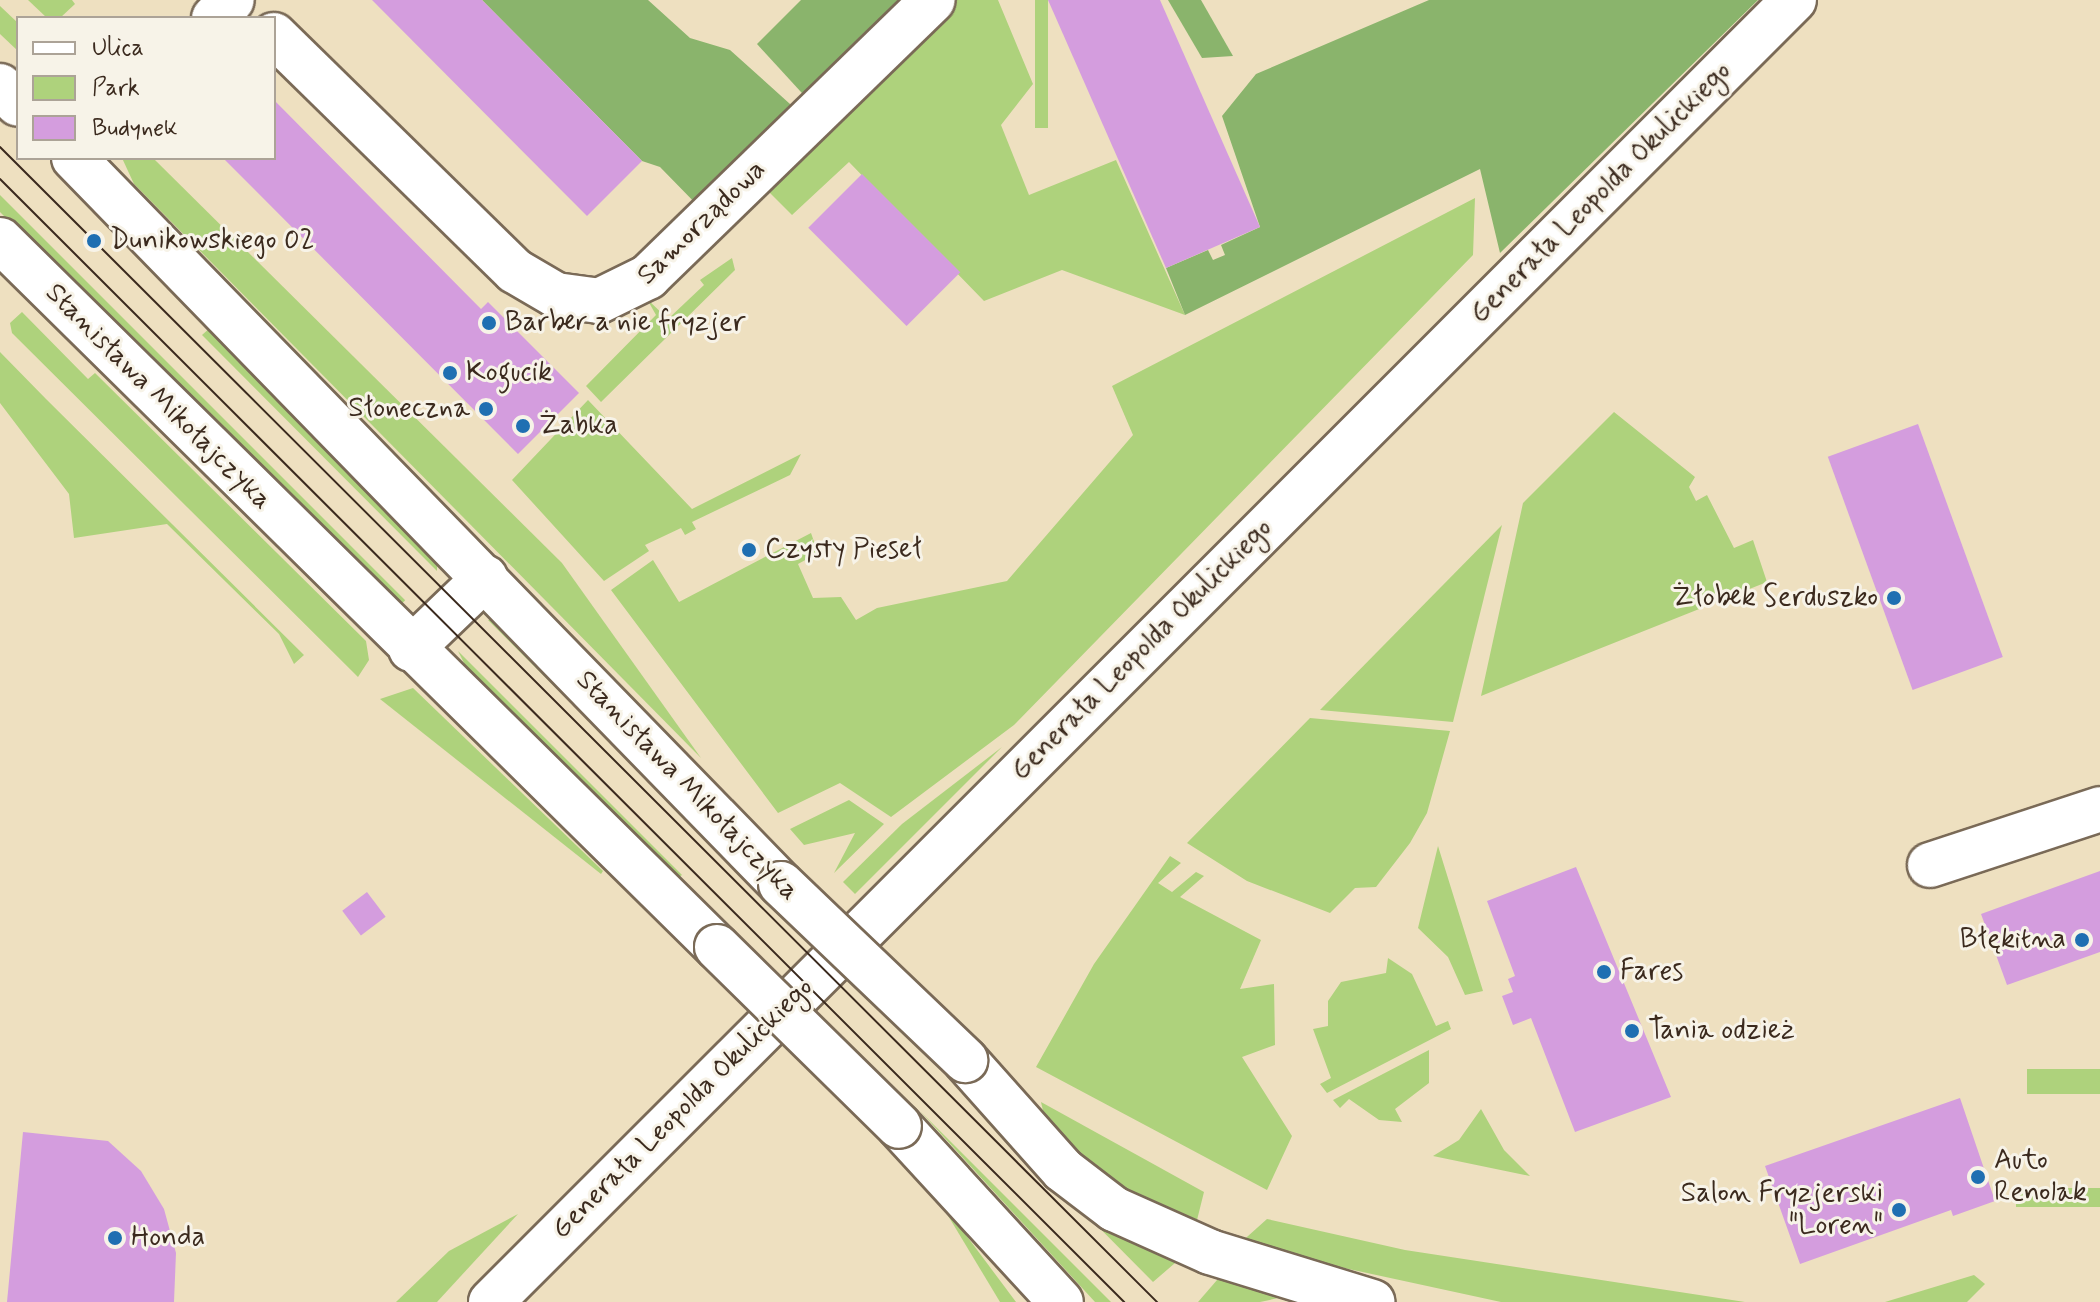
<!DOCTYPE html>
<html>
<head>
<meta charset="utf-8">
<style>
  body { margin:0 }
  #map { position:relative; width:2100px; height:1302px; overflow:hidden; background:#eee0c0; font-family:Mynerve,sans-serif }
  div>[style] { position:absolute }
  .green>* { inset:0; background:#aed27c; transform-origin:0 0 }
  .forest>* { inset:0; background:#8ab46c }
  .building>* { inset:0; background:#d49dde; transform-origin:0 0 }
  .roads { filter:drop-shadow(2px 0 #7a6a57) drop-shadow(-2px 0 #7a6a57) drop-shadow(0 2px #7a6a57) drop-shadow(0 -2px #7a6a57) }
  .street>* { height:44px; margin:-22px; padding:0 22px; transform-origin:22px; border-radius:22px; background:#fff }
  .secondary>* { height:44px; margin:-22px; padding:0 22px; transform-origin:22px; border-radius:22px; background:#fff }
  .tram>* { height:2px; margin:-1px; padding:0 1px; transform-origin:1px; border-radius:1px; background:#3b2a1e }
  .bridges { filter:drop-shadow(2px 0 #7a6a57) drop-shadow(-2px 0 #7a6a57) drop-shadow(0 2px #7a6a57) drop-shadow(0 -2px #7a6a57) }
  .secondary-bridge>* { height:44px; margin:-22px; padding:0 22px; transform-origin:22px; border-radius:22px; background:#fff }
  .dots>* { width:22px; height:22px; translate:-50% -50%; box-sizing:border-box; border:4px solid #f7f3e8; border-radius:50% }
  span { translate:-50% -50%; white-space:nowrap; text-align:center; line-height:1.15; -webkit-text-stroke:6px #f7f3e8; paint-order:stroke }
  .street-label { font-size:28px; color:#3b2a1e }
  .poi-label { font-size:28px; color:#3b2a1e }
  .left { translate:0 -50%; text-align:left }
  .right { translate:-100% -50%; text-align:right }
  .legend { position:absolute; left:16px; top:16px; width:260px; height:144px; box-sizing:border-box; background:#f7f3e8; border:2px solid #aca397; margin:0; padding:10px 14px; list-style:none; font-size:24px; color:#3b2a1e }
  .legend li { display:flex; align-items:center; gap:16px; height:40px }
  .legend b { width:40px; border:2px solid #aca397 }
</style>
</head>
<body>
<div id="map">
  <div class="green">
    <i style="clip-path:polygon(28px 0,72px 0,75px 4px,60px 18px,47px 18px)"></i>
    <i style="clip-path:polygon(946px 0,998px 0,1033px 84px,1001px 125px,1029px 195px,1116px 160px,1185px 315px,1062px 270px,984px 301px,849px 162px,792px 215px,759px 182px)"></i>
    <i style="left:1035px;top:0;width:13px;height:128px"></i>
    <i style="clip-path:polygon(0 6px,18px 23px,18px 51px,0 34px)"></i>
    <i style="clip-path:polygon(122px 158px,153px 158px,562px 563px,701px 758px,134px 184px)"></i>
    <i style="left:0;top:195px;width:573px;height:12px;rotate:45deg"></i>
    <i style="clip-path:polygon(1475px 198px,1473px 255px,1014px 725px,891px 817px,840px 783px,778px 813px,611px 590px,653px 560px,679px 602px,811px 533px,818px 553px,798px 564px,813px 598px,841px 597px,856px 620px,877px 608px,1007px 581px,1133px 435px,1112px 386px)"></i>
    <i style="clip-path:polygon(732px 258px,735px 270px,601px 402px,586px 386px,656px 315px,647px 299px,668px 319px,704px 285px,700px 280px)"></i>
    <i style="clip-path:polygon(22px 312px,88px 379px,95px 373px,366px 641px,369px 660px,358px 677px,12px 333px,10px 323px)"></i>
    <i style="clip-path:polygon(211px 327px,437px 561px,437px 571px,202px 335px)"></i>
    <i style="clip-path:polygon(0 352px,46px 399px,304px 655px,294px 664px,279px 634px,167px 524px,74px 538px,69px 494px,0 403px)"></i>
    <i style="clip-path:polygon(588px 400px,692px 509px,801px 454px,790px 475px,692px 522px,696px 529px,685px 535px,681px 528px,645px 545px,649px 551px,604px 581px,512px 480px)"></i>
    <i style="clip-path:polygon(1614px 412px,1695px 477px,1689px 487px,1696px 501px,1707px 495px,1734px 548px,1753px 540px,1767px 582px,1481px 696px,1523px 503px)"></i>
    <i style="clip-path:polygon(1502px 525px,1453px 722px,1320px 710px)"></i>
    <i style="clip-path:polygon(488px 620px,495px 620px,713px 845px)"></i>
    <i style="clip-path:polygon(458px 651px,682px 875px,679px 877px,472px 679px)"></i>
    <i style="clip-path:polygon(413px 688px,603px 871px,601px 874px,380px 699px)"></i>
    <i style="clip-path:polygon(1310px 718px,1450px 731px,1427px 813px,1410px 843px,1376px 887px,1355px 888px,1330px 913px,1247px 881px,1187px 843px)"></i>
    <i style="clip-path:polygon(1002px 747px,855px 894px,843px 882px,902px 824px)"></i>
    <i style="clip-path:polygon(849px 800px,884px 824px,834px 873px,855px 833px,804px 845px,790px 829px)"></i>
    <i style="clip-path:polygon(1438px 846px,1483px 991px,1465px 995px,1448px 957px,1418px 928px)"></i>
    <i style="clip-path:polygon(1170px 856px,1181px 863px,1158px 883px,1172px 892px,1196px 872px,1204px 876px,1180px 897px,1261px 940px,1240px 989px,1274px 984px,1275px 1045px,1242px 1057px,1292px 1136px,1267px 1190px,1036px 1067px,1094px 964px)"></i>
    <i style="clip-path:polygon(1388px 958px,1412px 974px,1436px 1026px,1448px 1021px,1451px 1029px,1327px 1093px,1320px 1084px,1331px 1078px,1313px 1029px,1328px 1026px,1328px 1001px,1341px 982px,1386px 973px)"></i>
    <i style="clip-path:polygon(1429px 1050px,1429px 1083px,1395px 1109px,1402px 1122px,1379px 1120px,1349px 1099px,1340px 1108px,1333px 1100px)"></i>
    <i style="left:2100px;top:1069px;width:25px;height:73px;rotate:90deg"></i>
    <i style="clip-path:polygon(952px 1079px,1061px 1186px,1182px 1257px,1153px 1282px)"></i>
    <i style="clip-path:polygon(1041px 1102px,1204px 1192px,1195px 1228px,1131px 1195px,1048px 1132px)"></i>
    <i style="clip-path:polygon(1481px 1109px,1504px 1150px,1530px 1176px,1433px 1156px,1459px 1140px)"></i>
    <i style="clip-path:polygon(920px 1111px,1111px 1302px,1095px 1302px)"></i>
    <i style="left:2100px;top:1188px;width:19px;height:84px;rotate:90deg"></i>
    <i style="clip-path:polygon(941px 1204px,951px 1215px,1016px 1302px,1000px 1302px)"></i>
    <i style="clip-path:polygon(518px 1214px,437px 1302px,396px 1302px,449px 1251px)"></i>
    <i style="clip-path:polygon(1267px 1219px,1405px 1250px,1745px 1302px,1501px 1302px,1238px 1245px)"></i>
    <i style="clip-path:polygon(1224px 1272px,1306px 1292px,1260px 1302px,1198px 1302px)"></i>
    <i style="clip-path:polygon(1974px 1275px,1985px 1284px,1967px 1302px,1885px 1302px)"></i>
  </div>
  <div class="forest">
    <i style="clip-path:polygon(482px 0,648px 0,690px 38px,730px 50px,800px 113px,703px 211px,660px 167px,642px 161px)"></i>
    <i style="clip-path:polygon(801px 0,919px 0,812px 104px,757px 44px)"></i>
    <i style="clip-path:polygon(1168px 0,1201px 0,1233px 56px,1202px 58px)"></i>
    <i style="clip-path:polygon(1429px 0,1758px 0,1500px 253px,1480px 169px,1185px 315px,1166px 268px,1208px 250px,1213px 260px,1225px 255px,1221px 245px,1260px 227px,1222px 116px,1256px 74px)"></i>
  </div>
  <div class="building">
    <i style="clip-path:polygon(372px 0,482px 0,642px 161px,587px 216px)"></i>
    <i style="clip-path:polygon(1048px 0,1160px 0,1260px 227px,1166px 268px)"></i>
    <i style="clip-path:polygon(274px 100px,481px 309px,488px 302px,579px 393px,518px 454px,223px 158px,274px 158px)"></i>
    <i style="left:862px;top:174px;width:139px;height:76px;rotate:45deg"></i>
    <i style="left:1918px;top:424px;width:248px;height:96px;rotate:70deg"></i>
    <i style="clip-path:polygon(1576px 867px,1671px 1097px,1575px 1132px,1531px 1018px,1513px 1025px,1502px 996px,1513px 992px,1508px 979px,1515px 976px,1487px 901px)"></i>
    <i style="clip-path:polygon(2100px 871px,2100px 952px,2007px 985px,1981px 914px)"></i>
    <i style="left:367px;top:892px;width:31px;height:31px;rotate:53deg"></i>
    <i style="clip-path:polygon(1960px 1098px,1995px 1201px,1953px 1216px,1951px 1210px,1800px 1264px,1765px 1166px)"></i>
    <i style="clip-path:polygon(23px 1132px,108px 1141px,141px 1171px,164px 1209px,176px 1253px,174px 1302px,7px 1302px)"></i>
  </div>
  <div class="roads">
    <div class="street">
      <i style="left:214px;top:18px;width:25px;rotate:-45deg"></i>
      <i style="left:274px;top:35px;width:337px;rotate:44.4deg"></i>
      <i style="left:515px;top:271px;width:48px;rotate:30.3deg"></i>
      <i style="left:556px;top:295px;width:43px;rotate:7.9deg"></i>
      <i style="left:599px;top:301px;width:55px;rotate:-26.1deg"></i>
      <i style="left:648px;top:277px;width:397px;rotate:-44.2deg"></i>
      <i style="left:1930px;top:865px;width:179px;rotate:-18.2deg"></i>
    </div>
    <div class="secondary">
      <i style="left:0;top:86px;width:25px;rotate:45deg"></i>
      <i style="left:74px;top:158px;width:1013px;rotate:45.76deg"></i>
      <i style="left:0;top:240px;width:1007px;rotate:44.6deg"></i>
      <i style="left:411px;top:649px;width:103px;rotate:-43.8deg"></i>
      <i style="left:965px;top:1060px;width:147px;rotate:48.3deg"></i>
      <i style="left:1063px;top:1170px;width:64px;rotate:37.4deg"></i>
      <i style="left:1114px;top:1209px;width:105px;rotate:24.1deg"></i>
      <i style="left:1210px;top:1252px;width:170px;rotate:17.1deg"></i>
      <i style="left:899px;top:1126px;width:239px;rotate:47.4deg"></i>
      <i style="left:491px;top:1302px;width:1842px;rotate:-44.98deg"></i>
    </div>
  </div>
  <div class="tram">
    <i style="left:0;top:147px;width:1635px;rotate:44.95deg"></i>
    <i style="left:0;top:179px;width:1589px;rotate:44.97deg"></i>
  </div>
  <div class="bridges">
    <div class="secondary-bridge">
      <i style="left:781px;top:884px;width:255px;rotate:43.7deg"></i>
      <i style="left:717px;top:947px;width:255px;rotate:44.5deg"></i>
    </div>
  </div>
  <div class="dots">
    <i style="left:94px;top:241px;background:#1f6fb2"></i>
    <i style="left:489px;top:323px;background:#1f6fb2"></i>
    <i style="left:450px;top:373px;background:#1f6fb2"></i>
    <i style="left:486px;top:409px;background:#1f6fb2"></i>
    <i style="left:523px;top:426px;background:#1f6fb2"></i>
    <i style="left:749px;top:550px;background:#1f6fb2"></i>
    <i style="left:1894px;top:598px;background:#1f6fb2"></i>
    <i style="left:2082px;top:940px;background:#1f6fb2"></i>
    <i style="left:1604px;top:972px;background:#1f6fb2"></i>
    <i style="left:1632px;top:1031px;background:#1f6fb2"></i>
    <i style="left:1978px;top:1177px;background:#1f6fb2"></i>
    <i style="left:1899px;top:1210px;background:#1f6fb2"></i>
    <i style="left:115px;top:1238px;background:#1f6fb2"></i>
  </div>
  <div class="street-label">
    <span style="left:1601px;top:193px;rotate:-45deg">Generała Leopolda Okulickiego</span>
    <span style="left:702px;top:223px;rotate:-44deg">Samorządowa</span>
    <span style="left:158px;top:397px;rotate:45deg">Stanisława Mikołajczyka</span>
    <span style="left:1142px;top:650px;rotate:-45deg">Generała Leopolda Okulickiego</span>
    <span style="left:687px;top:786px;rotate:46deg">Stanisława Mikołajczyka</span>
    <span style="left:683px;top:1109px;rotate:-45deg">Generała Leopolda Okulickiego</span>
  </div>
  <div class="poi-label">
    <span class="left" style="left:110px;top:241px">Dunikowskiego 02</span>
    <span class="left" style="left:505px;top:323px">Barber a nie fryzjer</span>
    <span class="left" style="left:466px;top:373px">Kogucik</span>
    <span class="right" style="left:470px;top:409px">Słoneczna</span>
    <span class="left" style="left:539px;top:426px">Żabka</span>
    <span class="left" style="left:765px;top:550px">Czysty Pieseł</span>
    <span class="right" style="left:1878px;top:598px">Żłobek Serduszko</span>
    <span class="right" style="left:2066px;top:940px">Błękitna</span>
    <span class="left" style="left:1620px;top:972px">Fares</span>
    <span class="left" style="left:1648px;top:1031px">Tania odzież</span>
    <span class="left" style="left:1994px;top:1177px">Auto<br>Renolak</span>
    <span class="right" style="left:1883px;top:1210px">Salon Fryzjerski<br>"Loren"</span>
    <span class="left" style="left:131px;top:1238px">Honda</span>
  </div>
  <ul class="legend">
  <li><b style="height:10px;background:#fff"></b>Ulica</li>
  <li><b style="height:22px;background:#aed27c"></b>Park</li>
  <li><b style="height:22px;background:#d49dde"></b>Budynek</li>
  </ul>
</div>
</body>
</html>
